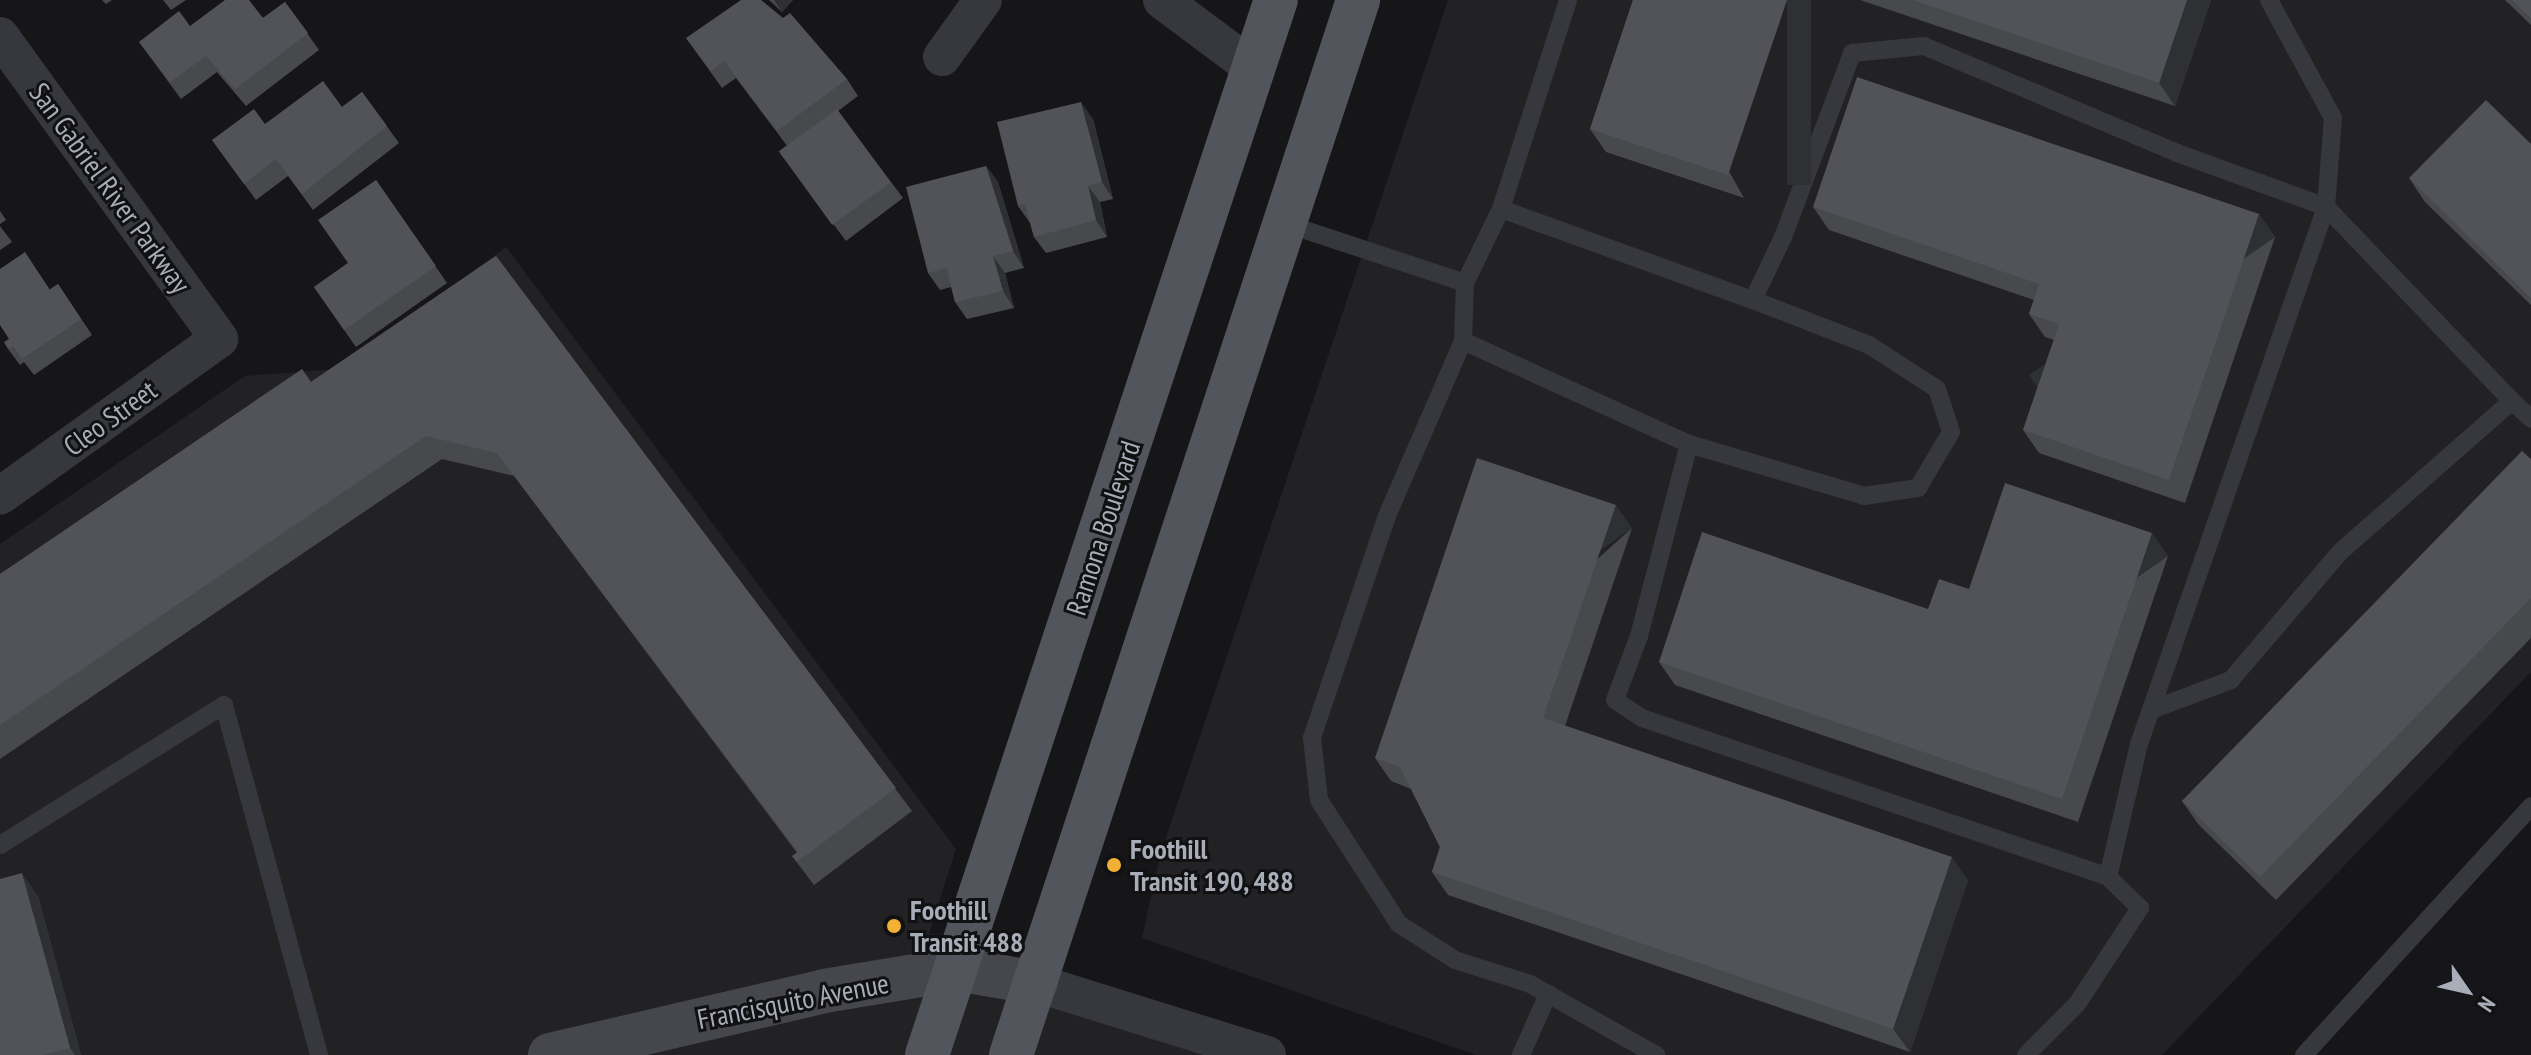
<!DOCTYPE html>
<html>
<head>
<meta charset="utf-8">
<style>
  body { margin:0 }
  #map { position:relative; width:2531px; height:1055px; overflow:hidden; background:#161618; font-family:"PT Sans Narrow",sans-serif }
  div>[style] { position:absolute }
  .built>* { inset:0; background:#222225 }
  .lane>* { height:18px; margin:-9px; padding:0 9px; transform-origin:9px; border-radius:9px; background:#37383d }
  .street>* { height:38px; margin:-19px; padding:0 19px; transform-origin:19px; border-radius:19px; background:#37383d }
  .secondary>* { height:44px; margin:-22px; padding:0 22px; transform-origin:22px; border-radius:22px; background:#45474d }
  .primary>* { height:44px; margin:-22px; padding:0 22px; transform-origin:22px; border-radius:22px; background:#53555c }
  .wall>* { inset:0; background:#47494d }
  .shaded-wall>* { inset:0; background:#2f3033; transform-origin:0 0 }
  .building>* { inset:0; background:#525359; transform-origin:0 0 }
  .dots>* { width:22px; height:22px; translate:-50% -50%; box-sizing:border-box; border:4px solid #111113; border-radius:50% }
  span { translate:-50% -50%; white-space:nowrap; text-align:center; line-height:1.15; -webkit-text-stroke:6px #111113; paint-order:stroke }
  .street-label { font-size:28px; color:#a8adb8 }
  .poi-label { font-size:28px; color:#a8adb8; font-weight:700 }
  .left { translate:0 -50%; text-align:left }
  .north { position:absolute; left:2427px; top:951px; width:80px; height:80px; -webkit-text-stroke:6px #111113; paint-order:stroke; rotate:124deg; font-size:22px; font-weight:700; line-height:32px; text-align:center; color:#a8adb8 }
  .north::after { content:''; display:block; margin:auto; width:28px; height:36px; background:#a8adb8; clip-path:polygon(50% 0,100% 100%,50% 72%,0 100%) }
</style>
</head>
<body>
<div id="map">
  <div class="built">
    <i style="clip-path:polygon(1448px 0,2531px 0,2531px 672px,2162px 1055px,1476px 1055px,1142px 938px,1161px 852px)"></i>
    <i style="clip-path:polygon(506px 247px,956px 849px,929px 933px,1238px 1055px,0 1055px,0 544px,245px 376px,339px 369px)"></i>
  </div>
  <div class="lane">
    <i style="left:1501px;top:209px;width:268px;rotate:19.9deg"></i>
    <i style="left:1753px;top:300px;width:70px;rotate:-64.5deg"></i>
    <i style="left:1783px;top:237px;width:197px;rotate:-69.4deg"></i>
    <i style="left:1852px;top:53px;width:72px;rotate:-5.6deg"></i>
    <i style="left:1924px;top:46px;width:275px;rotate:22.9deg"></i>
    <i style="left:2177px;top:153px;width:158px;rotate:19.9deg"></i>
    <i style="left:2326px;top:207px;width:269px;rotate:46.2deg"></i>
    <i style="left:2512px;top:401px;width:227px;rotate:138.7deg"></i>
    <i style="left:2341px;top:551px;width:170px;rotate:130.5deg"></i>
    <i style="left:2231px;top:680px;width:85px;rotate:159.4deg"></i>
    <i style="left:1284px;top:223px;width:191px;rotate:18.3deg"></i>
    <i style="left:1465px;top:283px;width:82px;rotate:-64.1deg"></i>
    <i style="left:1501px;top:209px;width:219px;rotate:-72.2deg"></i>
    <i style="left:1465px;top:283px;width:58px;rotate:92deg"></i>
    <i style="left:1463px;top:341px;width:248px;rotate:24.5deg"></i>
    <i style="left:1689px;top:444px;width:198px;rotate:104.6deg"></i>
    <i style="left:1639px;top:636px;width:68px;rotate:110.6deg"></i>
    <i style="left:1615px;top:700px;width:32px;rotate:34deg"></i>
    <i style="left:1642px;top:718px;width:492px;rotate:18.8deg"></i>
    <i style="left:2108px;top:877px;width:137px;rotate:-76.9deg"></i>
    <i style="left:2139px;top:744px;width:569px;rotate:-70.8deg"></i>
    <i style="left:2326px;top:207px;width:89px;rotate:-85.5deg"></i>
    <i style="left:2333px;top:118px;width:134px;rotate:-118.5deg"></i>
    <i style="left:1463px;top:341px;width:191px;rotate:113.5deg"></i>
    <i style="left:1387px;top:516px;width:234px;rotate:108.7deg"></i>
    <i style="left:1312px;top:738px;width:62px;rotate:83.6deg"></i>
    <i style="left:1319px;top:800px;width:148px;rotate:57.2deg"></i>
    <i style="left:1399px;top:924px;width:67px;rotate:32.7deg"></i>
    <i style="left:1455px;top:960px;width:79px;rotate:17.7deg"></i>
    <i style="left:1530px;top:984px;width:145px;rotate:29.4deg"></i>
    <i style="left:2512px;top:401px;width:26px;rotate:43deg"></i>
    <i style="left:1689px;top:444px;width:183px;rotate:16.5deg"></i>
    <i style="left:1864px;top:496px;width:55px;rotate:-8.4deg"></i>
    <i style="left:1918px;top:488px;width:65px;rotate:-59.5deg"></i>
    <i style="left:1951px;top:432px;width:45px;rotate:-108deg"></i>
    <i style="left:1937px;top:389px;width:81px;rotate:-147.1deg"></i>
    <i style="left:1869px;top:345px;width:124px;rotate:-158.8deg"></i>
    <i style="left:0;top:845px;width:264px;rotate:-32deg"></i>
    <i style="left:224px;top:705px;width:363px;rotate:74.8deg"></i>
    <i style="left:1521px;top:1055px;width:67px;rotate:-66.1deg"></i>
    <i style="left:2026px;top:1055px;width:72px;rotate:-45deg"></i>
    <i style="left:2077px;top:1004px;width:115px;rotate:-56.7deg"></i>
    <i style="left:2140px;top:908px;width:45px;rotate:-135.9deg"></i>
    <i style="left:2304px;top:1055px;width:337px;rotate:-47.6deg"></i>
  </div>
  <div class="street">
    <i style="left:1162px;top:0;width:114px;rotate:36.8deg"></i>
    <i style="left:0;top:36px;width:374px;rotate:54.1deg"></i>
    <i style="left:219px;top:339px;width:269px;rotate:144.4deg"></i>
    <i style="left:942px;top:57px;width:70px;rotate:-54.3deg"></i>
    <i style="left:1036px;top:983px;width:242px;rotate:17.3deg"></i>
  </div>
  <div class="secondary">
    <i style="left:550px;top:1055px;width:281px;rotate:-13.1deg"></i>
    <i style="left:824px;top:991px;width:135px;rotate:-9.4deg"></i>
    <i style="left:957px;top:969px;width:80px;rotate:10deg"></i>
  </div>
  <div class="primary">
    <i style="left:927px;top:1055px;width:1111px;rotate:-71.7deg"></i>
    <i style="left:1011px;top:1055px;width:1111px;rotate:-71.79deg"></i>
  </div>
  <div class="wall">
    <i style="clip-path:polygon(102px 0,112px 0,106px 4px)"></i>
    <i style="clip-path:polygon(163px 0,186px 0,171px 10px)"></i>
    <i style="clip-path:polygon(769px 0,793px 0,782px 12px)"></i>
    <i style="clip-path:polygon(1633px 0,1744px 198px,1606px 152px,1590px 129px)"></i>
    <i style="clip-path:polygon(1860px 0,2211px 0,2175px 106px)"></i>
    <i style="clip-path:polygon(2505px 0,2531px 0,2531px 25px)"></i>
    <i style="clip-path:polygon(285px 2px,319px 50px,246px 106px,217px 72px,181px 99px,139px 42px,190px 26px,263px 18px)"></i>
    <i style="clip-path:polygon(686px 38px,847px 79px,858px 96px,838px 111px,903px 198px,846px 241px,780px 153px,788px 147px,736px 78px,722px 88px)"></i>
    <i style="clip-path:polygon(362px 92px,399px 143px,313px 210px,288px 176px,256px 200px,212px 140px,265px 124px,342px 107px)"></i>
    <i style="clip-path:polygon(1093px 119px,1113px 199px,1100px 202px,1107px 237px,1046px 253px,1034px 237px,1030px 223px,1018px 206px)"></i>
    <i style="clip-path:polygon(2531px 144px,2531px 305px,2425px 202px,2409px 178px)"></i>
    <i style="clip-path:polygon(986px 166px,998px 182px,1024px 268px,1005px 273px,1014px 308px,967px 319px,955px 302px,951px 287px,940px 290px,928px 273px)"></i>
    <i style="clip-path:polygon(376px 180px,447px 283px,356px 347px,314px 287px,348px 263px)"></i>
    <i style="clip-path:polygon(1813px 207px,2259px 214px,2275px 237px,2185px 503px,2039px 453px,2023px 430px,2054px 340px,2045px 337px,2029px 314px,2034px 300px,1829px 230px)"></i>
    <i style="clip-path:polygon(0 211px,6px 220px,0 224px)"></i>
    <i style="clip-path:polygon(0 226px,12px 242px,0 250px)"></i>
    <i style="clip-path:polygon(496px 256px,912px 811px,814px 885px,792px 856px,797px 853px,514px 476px,442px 459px,0 759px,0 574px,311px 382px)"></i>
    <i style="clip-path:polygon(58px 284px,92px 335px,34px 375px,24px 362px,20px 365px,8px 349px,9px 339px,50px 289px)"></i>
    <i style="clip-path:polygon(2531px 459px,2531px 638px,2276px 900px,2198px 824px,2182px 801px)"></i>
    <i style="clip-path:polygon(1632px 528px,1565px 726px,1968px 880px,1910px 1052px,1448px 895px,1432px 872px,1440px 847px,1411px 789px,1391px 781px,1375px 758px)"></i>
    <i style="clip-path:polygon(2168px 556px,2078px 822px,1675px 685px,1659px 662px,1928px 609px,1969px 589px)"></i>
    <i style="clip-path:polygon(38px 896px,81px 1055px,0 1055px)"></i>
  </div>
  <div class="shaded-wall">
    <i style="clip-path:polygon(774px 0,793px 0,782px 12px)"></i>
    <i style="left:1787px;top:0;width:24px;height:185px"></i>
    <i style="clip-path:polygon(2187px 0,2211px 0,2175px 106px,2159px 83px)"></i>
    <i style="clip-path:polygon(1081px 102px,1093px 119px,1113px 199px,1102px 182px)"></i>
    <i style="clip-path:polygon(986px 166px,998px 182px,1024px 268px,1013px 251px)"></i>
    <i style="clip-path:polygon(1088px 186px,1100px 202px,1107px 237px,1096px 220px)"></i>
    <i style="left:2259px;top:214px;width:28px;height:281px;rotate:55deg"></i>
    <i style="clip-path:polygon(993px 256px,1005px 273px,1014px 308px,1003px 291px)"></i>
    <i style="left:1616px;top:505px;width:28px;height:225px;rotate:55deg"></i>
    <i style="left:2152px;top:533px;width:28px;height:281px;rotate:55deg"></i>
    <i style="clip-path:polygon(1952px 857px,1968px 880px,1910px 1052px,1893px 1029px)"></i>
    <i style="clip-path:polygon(22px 873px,38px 896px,81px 1055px,75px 1055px,70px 1048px)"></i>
  </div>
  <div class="building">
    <i style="clip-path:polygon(225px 0,249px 0,263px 18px,285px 2px,308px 33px,235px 89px,206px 56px,170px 82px,139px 42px,179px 11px,190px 26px)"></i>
    <i style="clip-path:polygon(741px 0,761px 0,783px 18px,790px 13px,847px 79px,777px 131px,724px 61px,711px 71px,686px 38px)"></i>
    <i style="clip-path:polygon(1633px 0,1787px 0,1728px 175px,1590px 129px)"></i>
    <i style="clip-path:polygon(1913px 0,2187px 0,2159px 83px)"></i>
    <i style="clip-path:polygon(2512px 0,2531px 0,2531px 18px)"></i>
    <i style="clip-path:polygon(1857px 77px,2259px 214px,2169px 480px,2023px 430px,2059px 324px,2029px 314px,2039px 284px,1813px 207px)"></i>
    <i style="clip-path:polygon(323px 81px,342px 107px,362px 92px,387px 126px,302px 194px,276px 159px,244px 184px,212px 140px,254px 109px,265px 124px)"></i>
    <i style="clip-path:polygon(2486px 100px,2531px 144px,2531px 298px,2409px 178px)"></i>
    <i style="clip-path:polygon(1081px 102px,1102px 182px,1088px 186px,1096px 220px,1034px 237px,1025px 204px,1018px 206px,997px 122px)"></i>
    <i style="left:837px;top:109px;width:91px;height:72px;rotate:54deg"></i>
    <i style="clip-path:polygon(986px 166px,1013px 251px,993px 256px,1003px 291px,955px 302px,947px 268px,928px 273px,906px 187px)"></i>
    <i style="clip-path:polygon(376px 180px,436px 266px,344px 330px,314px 287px,348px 263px,318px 220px)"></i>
    <i style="clip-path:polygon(25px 252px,50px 290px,58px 284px,81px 319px,22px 359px,13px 346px,8px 349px,4px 342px,9px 339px,0 325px,0 269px)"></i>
    <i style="clip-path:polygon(496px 256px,896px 788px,797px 862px,792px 856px,798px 852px,497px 453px,426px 436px,0 725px,0 574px,302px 369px,311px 382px)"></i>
    <i style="clip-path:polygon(2522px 451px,2531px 459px,2531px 598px,2260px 877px,2182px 801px)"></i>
    <i style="clip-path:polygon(1477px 458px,1616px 505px,1543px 718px,1952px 857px,1893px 1029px,1432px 872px,1440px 847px,1400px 767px,1375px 758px)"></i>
    <i style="clip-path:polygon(2005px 483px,2152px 533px,2062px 799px,1659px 662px,1702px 532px,1928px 609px,1939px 579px,1969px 589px)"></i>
    <i style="clip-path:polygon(22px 873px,70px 1048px,43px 1055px,0 1055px,0 879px)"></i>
  </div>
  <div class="dots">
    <i style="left:1114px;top:865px;background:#f2b134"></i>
    <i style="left:894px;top:926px;background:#f2b134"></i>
  </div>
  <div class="street-label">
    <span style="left:110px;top:188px;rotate:54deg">San Gabriel River Parkway</span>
    <span style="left:110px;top:418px;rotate:-36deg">Cleo Street</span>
    <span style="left:1103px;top:528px;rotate:-72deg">Ramona Boulevard</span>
    <span style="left:793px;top:1001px;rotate:-11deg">Francisquito Avenue</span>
  </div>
  <div class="poi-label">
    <span class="left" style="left:1130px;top:865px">Foothill<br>Transit 190, 488</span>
    <span class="left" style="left:910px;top:926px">Foothill<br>Transit 488</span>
  </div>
  <div class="north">N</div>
</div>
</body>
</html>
